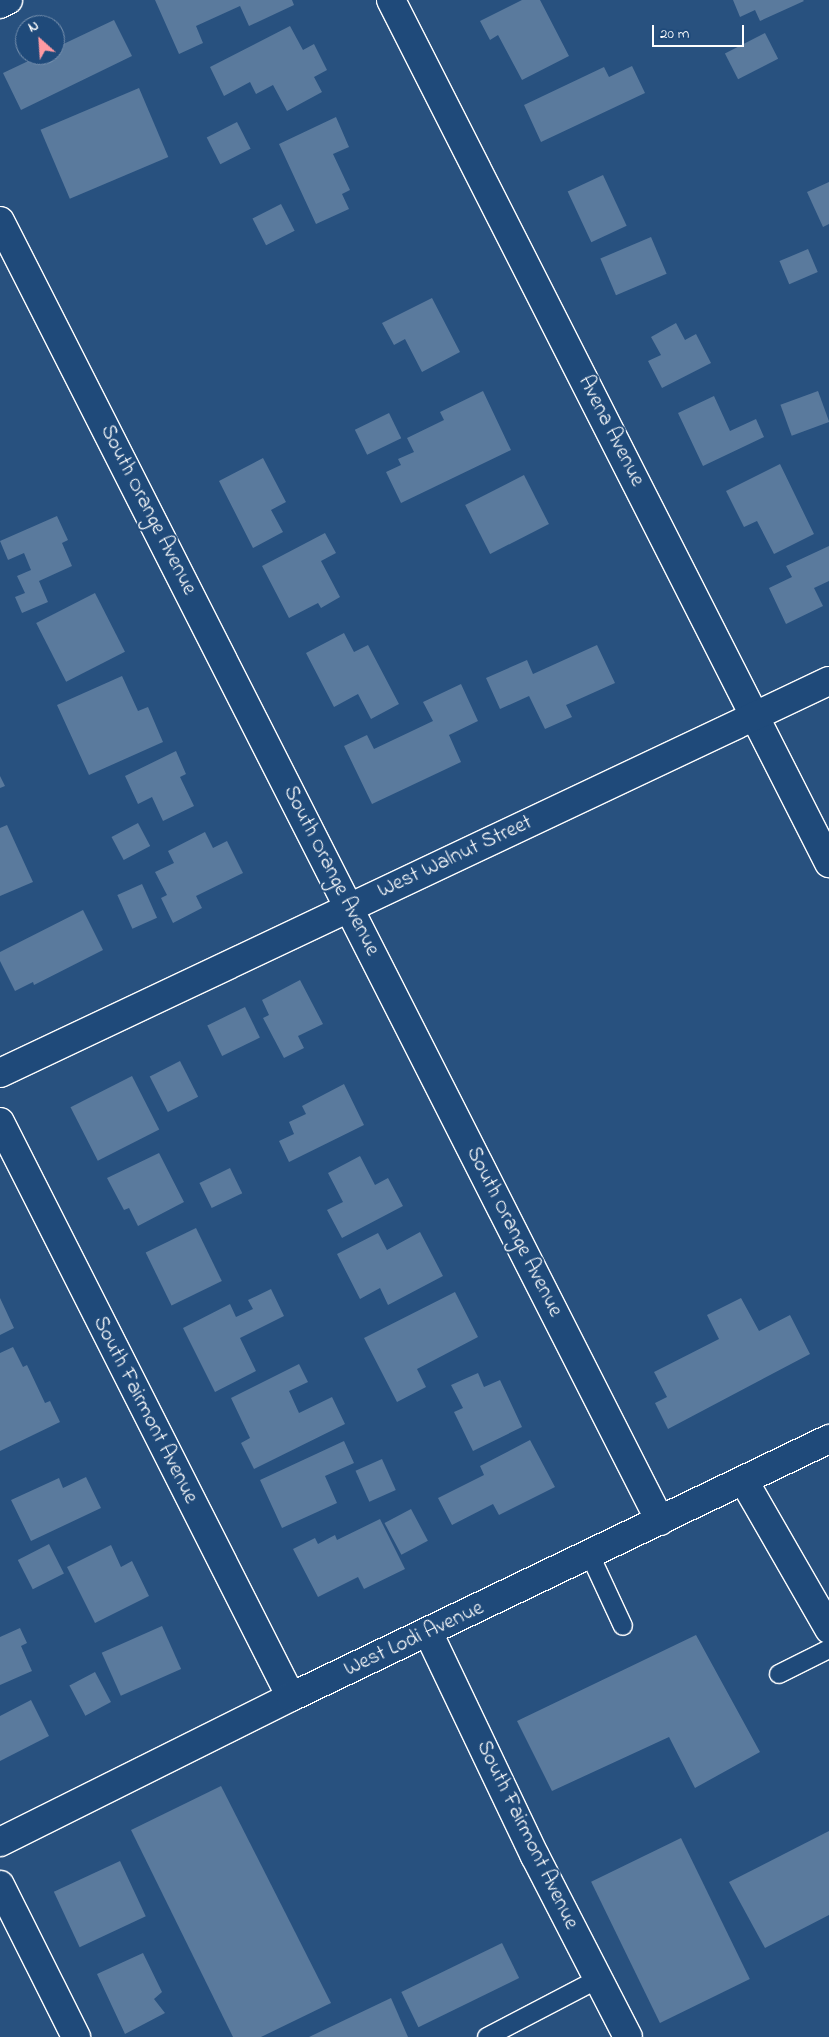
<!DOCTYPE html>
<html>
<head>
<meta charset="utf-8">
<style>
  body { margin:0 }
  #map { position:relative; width:829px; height:2037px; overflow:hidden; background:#28517f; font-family:"Indie Flower",sans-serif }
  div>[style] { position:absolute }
  .building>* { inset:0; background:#5a7a9d; transform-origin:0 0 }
  .roads { filter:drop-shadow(1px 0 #fff) drop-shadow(-1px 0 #fff) drop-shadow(0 1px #fff) drop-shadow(0 -1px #fff) }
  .lane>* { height:18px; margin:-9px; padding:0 9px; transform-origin:9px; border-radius:9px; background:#1f4a7a }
  .street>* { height:28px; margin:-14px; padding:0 14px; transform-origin:14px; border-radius:14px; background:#1f4a7a }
  .secondary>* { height:28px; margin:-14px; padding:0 14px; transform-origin:14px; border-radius:14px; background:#1f4a7a }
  span { translate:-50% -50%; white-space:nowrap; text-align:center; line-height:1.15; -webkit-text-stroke:4px #1f4a7a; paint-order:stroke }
  .street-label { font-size:21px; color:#fff }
  .north { position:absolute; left:15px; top:15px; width:50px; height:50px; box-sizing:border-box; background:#1f4a7a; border:1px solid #7992af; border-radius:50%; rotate:334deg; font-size:14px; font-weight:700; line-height:20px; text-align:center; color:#fff }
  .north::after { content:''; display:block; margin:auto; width:18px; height:22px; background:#ff9aa2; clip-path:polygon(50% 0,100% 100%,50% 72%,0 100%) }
  .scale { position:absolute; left:652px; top:25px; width:92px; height:22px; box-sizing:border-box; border:2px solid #fff; border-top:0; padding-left:6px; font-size:15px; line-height:18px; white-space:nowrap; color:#fff; -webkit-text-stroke:4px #1f4a7a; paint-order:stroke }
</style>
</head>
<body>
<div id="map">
  <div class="building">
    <i style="clip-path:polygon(155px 0,292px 0,294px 5px,249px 26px,240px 6px,196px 26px,203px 43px,179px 54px)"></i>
    <i style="clip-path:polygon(522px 0,540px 0,569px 56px,522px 80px,498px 35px,490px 40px,480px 21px)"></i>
    <i style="clip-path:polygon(733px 0,803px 0,804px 1px,760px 21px,755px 10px,740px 17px)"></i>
    <i style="clip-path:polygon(114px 20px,132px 56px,21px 110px,3px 73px,41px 55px,55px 55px,55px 48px)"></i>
    <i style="clip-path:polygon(290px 26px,303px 50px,314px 44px,327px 70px,314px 77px,322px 92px,287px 111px,273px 85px,256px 94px,250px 82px,224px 96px,210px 67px)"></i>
    <i style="left:765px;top:33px;width:29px;height:45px;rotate:63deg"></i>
    <i style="clip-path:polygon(632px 66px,645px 93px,541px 142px,524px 105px,604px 67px,609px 77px)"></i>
    <i style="left:139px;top:88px;width:75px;height:107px;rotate:67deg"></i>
    <i style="clip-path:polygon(336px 117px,349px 147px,333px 154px,350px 190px,342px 194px,349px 209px,316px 224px,279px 144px)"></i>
    <i style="left:237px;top:122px;width:30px;height:34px;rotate:63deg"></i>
    <i style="left:603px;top:175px;width:56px;height:39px;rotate:65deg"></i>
    <i style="clip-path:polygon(829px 182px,829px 224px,823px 227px,807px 192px)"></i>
    <i style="left:281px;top:204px;width:30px;height:32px;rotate:63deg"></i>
    <i style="left:651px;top:237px;width:40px;height:55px;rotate:67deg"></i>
    <i style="left:808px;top:249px;width:25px;height:31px;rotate:67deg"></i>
    <i style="clip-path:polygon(432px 298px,460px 352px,422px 372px,405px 339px,394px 345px,382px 323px)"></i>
    <i style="clip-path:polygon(676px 323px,685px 340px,696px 334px,711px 363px,662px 388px,648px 361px,661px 355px,651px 337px)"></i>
    <i style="clip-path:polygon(483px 391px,511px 450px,401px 503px,386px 472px,401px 465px,398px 459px,414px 452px,407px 438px,444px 420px,440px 412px)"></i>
    <i style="left:818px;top:391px;width:33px;height:40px;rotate:70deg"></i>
    <i style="clip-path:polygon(714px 396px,730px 431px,756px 419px,764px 437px,703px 466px,678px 413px)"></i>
    <i style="left:389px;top:413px;width:28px;height:38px;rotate:64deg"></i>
    <i style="clip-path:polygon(263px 458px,286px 502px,271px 510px,283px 532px,253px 548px,219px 481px)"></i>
    <i style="clip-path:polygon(780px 464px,814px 534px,774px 554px,757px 521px,744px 527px,726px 491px)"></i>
    <i style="left:524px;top:475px;width:55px;height:66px;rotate:63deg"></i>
    <i style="clip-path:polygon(57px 516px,68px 540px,62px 543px,72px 566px,39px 581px,48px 602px,22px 613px,15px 597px,25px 593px,17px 576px,31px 570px,24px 553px,8px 560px,0 541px)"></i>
    <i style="clip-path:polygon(325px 533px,336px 553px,321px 561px,340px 597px,321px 608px,318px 603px,289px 618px,262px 566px)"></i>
    <i style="clip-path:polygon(829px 546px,829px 581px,814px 588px,823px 606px,786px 624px,769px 588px,792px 577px,786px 566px)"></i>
    <i style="left:95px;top:593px;width:66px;height:66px;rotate:63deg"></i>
    <i style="clip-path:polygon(344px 633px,354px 652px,368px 645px,399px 704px,371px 719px,358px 694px,334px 707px,306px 653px)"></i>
    <i style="clip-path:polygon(597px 645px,615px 683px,566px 705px,572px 717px,545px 729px,529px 696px,500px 709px,486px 678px,527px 660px,533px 674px)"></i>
    <i style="clip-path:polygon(122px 676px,138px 711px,148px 707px,163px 742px,89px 775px,57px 705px)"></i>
    <i style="clip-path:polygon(461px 684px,478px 721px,449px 735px,461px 762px,372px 804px,344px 746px,367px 735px,374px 749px,433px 721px,423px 702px)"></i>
    <i style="clip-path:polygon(176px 751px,186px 774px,180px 777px,194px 806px,163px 821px,152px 797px,138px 804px,125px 776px)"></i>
    <i style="clip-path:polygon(0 776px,5px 786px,0 788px)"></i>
    <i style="left:138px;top:823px;width:26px;height:30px;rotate:62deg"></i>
    <i style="clip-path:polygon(7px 825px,33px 882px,0 896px,0 828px)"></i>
    <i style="clip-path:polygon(205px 832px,213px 848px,227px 841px,243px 873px,196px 896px,202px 908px,173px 923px,161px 898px,167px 895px,155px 872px,174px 863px,168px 851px)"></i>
    <i style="left:142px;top:884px;width:37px;height:27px;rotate:66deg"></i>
    <i style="clip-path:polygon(83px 910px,103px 950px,34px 985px,33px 982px,15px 991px,0 961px,0 952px)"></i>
    <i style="clip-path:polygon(300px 980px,323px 1024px,298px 1036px,304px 1048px,284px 1058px,263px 1018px,269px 1015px,262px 1000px)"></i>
    <i style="left:245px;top:1007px;width:34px;height:42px;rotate:64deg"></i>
    <i style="left:180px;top:1061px;width:40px;height:34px;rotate:63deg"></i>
    <i style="left:132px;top:1076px;width:60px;height:69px;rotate:63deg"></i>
    <i style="clip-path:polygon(344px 1084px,364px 1125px,289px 1162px,279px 1141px,294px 1134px,289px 1122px,306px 1114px,302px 1106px)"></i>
    <i style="clip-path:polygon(159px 1153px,184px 1202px,138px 1226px,129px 1208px,124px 1210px,107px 1178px)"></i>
    <i style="clip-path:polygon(360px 1156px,375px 1185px,388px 1178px,403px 1206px,342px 1238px,327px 1210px,343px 1202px,328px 1173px)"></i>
    <i style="left:230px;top:1168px;width:28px;height:34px;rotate:64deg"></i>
    <i style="left:196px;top:1228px;width:59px;height:56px;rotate:64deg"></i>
    <i style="clip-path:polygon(420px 1232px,443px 1276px,388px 1305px,380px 1288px,360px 1299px,337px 1254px,378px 1233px,387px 1250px)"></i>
    <i style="clip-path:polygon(271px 1289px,284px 1316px,240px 1338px,256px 1371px,215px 1392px,183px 1328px,230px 1304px,236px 1317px,253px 1309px,248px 1300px)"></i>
    <i style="clip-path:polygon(455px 1292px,478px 1337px,417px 1369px,426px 1387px,397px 1402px,364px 1338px)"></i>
    <i style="clip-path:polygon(0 1298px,14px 1328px,0 1335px)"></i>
    <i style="clip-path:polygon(741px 1298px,759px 1331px,790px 1315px,810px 1354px,668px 1429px,655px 1403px,667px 1397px,654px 1372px,719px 1339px,707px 1315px)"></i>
    <i style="clip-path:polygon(13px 1347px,23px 1367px,27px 1365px,45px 1403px,50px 1401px,60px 1422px,0 1451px,0 1353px)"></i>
    <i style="clip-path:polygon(299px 1364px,308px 1382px,289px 1391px,299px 1413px,332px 1397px,345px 1424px,254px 1469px,241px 1443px,250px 1438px,231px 1398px)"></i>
    <i style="clip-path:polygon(478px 1373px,484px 1387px,500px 1380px,522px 1427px,473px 1451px,454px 1412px,463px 1408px,451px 1385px)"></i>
    <i style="clip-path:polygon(530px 1440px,555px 1487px,499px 1515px,493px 1504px,452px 1525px,438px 1498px,484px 1475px,480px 1466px)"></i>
    <i style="clip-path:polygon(344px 1441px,354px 1463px,325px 1476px,337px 1503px,282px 1528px,260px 1480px)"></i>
    <i style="left:382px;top:1459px;width:34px;height:29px;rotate:66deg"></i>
    <i style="clip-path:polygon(86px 1477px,101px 1508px,31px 1541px,11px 1500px,59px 1478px,63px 1488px)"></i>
    <i style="left:411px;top:1509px;width:36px;height:30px;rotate:62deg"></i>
    <i style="clip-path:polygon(380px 1519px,405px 1569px,364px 1589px,358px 1577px,318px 1597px,293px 1549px,315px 1538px,318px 1544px,335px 1535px,337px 1540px)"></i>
    <i style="left:49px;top:1544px;width:33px;height:35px;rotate:63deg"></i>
    <i style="clip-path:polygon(111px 1545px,121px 1567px,132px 1561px,149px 1596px,95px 1623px,67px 1567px)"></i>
    <i style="left:162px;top:1626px;width:47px;height:66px;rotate:66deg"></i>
    <i style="clip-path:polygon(20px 1628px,27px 1643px,21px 1646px,32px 1671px,0 1685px,0 1637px)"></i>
    <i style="clip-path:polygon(696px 1635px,760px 1752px,695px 1788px,669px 1737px,552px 1791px,517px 1721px)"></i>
    <i style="left:95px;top:1672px;width:34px;height:29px;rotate:62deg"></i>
    <i style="clip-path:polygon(31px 1700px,49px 1736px,0 1761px,0 1716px)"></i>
    <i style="clip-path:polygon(221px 1786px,331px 2003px,261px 2037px,233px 2037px,131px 1830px)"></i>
    <i style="clip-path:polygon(829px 1831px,829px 1915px,765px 1948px,729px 1882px)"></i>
    <i style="left:681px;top:1838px;width:157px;height:100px;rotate:64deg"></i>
    <i style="left:120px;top:1861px;width:61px;height:73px;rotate:65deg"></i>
    <i style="left:502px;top:1943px;width:39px;height:112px;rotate:64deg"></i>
    <i style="clip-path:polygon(143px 1953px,162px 1992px,154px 1999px,165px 2013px,125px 2034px,97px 1974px)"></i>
    <i style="clip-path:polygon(391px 1998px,408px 2037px,309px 2037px)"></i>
  </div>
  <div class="roads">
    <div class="lane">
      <i style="left:590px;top:1555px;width:78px;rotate:65.1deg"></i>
      <i style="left:779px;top:1674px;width:56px;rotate:-26.6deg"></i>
      <i style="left:487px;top:2037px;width:125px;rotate:-27.6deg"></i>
    </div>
    <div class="street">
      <i style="left:391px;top:0;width:968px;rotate:63.09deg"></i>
      <i style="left:0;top:4px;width:9px;rotate:-27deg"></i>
      <i style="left:0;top:221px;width:1458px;rotate:63.08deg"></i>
      <i style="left:0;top:1073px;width:917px;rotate:-25.31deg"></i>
      <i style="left:0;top:1122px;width:644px;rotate:63.16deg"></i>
      <i style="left:744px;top:1481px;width:171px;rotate:60.1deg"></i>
      <i style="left:428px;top:1632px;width:248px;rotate:64.5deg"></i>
      <i style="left:535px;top:1856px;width:203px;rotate:62.8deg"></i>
      <i style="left:0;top:1885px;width:170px;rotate:63.4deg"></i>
    </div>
    <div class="secondary">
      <i style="left:0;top:1842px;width:325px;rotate:-26.5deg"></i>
      <i style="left:291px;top:1697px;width:597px;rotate:-25.62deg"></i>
    </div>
  </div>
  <div class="street-label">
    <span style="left:611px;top:431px;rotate:63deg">Avena Avenue</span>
    <span style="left:148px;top:510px;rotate:63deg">South Orange Avenue</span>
    <span style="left:455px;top:857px;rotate:-25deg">West Walnut Street</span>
    <span style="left:331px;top:871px;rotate:63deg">South Orange Avenue</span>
    <span style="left:514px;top:1232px;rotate:63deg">South Orange Avenue</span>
    <span style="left:145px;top:1410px;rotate:63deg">South Fairmont Avenue</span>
    <span style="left:414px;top:1639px;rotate:-25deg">West Lodi Avenue</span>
    <span style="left:527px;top:1835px;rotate:64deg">South Fairmont Avenue</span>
  </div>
  <div class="north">N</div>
  <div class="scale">20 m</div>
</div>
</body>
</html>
